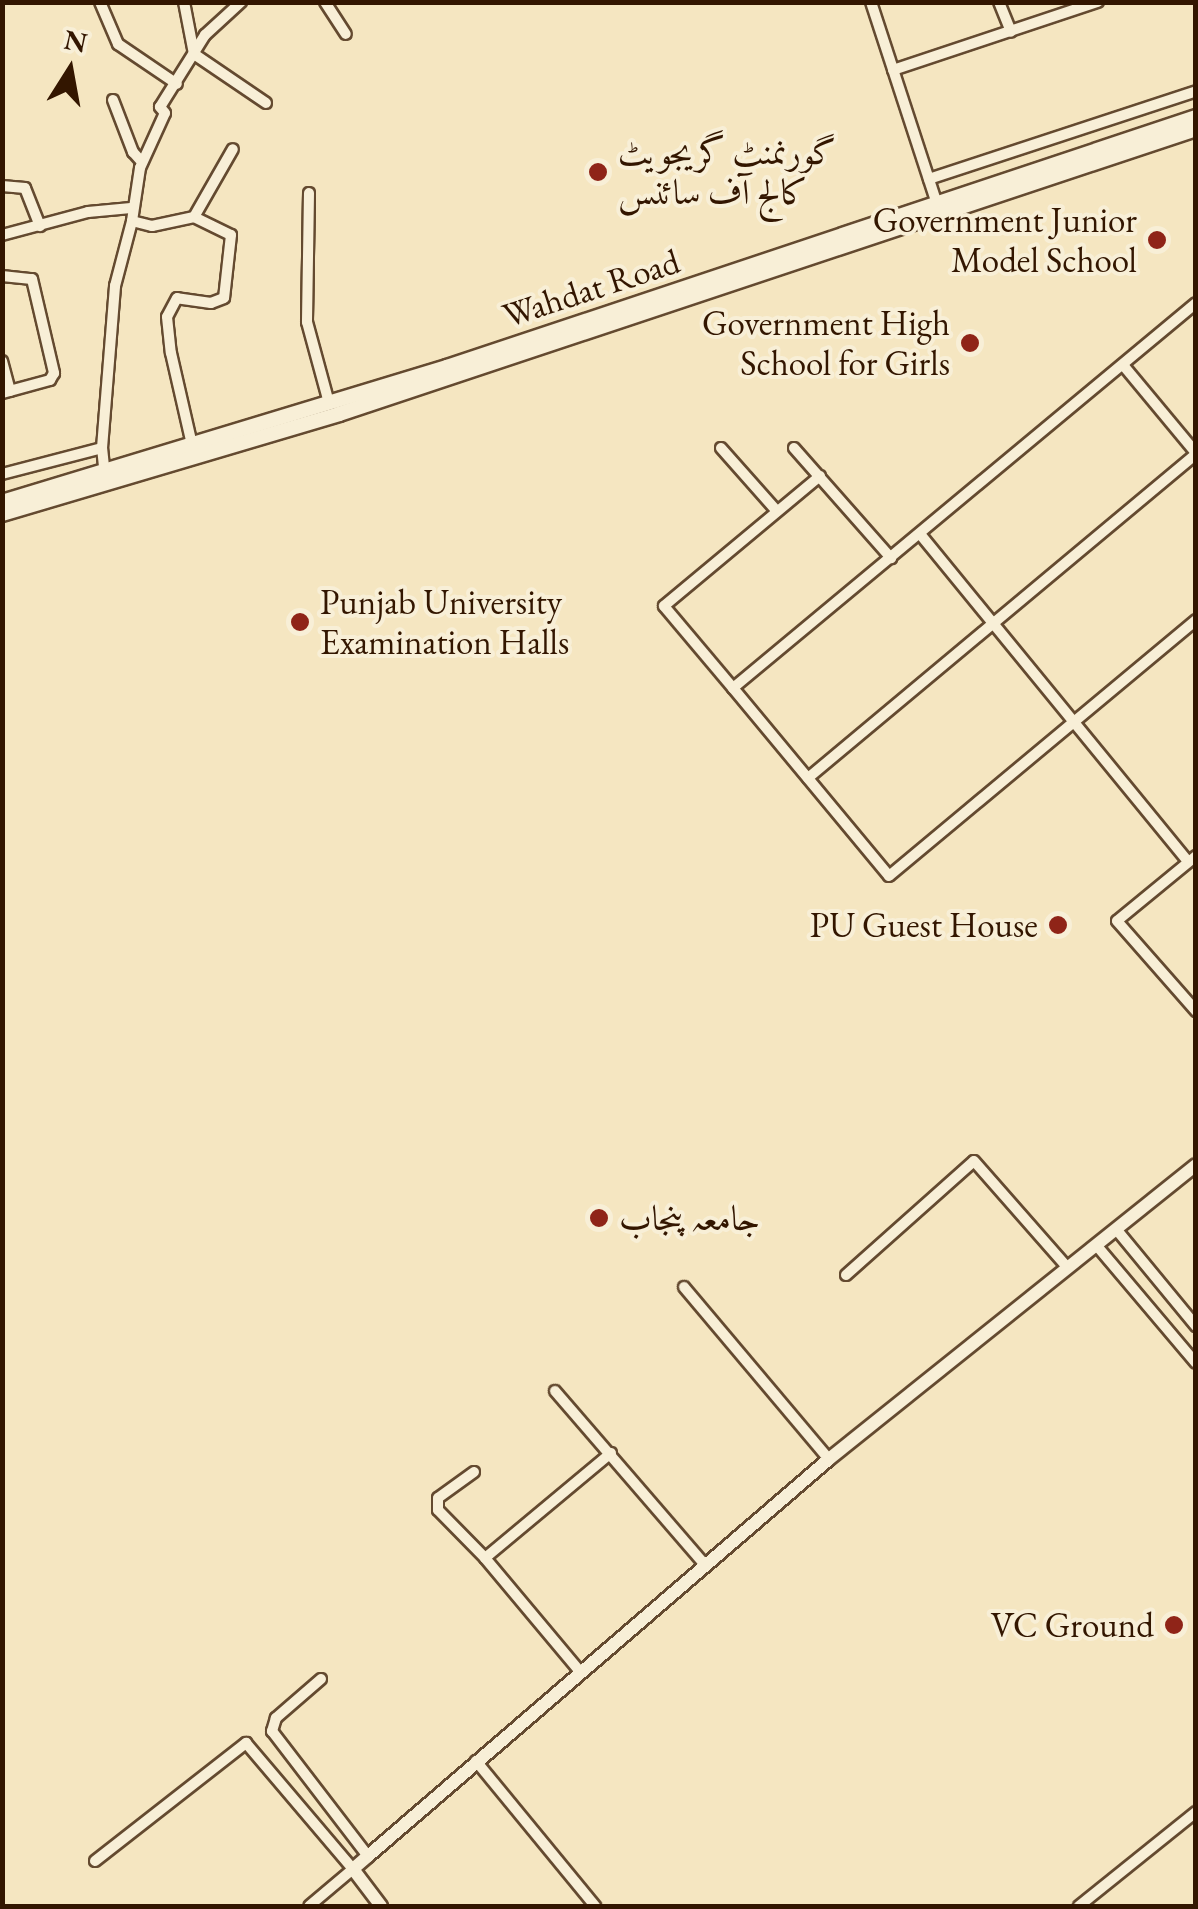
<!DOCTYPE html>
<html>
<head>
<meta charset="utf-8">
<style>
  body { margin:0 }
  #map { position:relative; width:1198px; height:1909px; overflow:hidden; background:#f5e6c1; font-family:"EB Garamond",Amiri,serif }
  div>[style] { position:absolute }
  .roads { filter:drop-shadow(2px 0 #644a30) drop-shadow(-2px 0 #644a30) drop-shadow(0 2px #644a30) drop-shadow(0 -2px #644a30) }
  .minor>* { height:10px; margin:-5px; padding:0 5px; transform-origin:5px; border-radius:5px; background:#f8efd7 }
  .tertiary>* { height:12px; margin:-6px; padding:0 6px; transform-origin:6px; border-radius:6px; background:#f8efd7 }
  .secondary>* { height:14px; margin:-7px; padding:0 7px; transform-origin:7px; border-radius:7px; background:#f8efd7 }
  .dots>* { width:28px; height:28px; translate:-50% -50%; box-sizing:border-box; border:5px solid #f8efd7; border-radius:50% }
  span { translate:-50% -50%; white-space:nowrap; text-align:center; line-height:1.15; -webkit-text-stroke:8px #f8efd7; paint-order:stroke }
  .poi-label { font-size:35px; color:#331600 }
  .left { translate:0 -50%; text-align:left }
  .right { translate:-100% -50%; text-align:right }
  .street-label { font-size:35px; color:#331600 }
  .frame { position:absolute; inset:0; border:5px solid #331600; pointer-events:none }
  .north { position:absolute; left:20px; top:20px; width:100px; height:100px; -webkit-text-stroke:8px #f8efd7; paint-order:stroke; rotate:11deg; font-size:28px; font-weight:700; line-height:40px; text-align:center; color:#331600 }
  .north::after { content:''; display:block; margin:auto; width:35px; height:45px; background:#331600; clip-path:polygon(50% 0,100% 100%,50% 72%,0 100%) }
</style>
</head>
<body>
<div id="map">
  <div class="roads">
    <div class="minor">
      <i style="left:100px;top:2px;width:46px;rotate:66.8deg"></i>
      <i style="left:118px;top:44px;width:71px;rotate:34.1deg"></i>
      <i style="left:184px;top:2px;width:53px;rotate:79.1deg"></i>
      <i style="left:194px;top:54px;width:87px;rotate:34.2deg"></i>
      <i style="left:325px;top:2px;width:38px;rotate:57deg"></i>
      <i style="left:871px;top:2px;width:213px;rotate:71.9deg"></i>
      <i style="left:999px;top:2px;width:32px;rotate:68deg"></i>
      <i style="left:893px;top:70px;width:216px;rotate:-18.4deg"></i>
      <i style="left:113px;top:100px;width:56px;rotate:69deg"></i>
      <i style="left:133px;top:152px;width:13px;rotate:48deg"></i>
      <i style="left:929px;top:179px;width:281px;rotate:-18.2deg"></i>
      <i style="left:2px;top:186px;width:23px;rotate:5deg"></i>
      <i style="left:25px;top:188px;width:41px;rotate:68.5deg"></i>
      <i style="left:309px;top:193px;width:129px;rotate:90.9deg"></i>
      <i style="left:307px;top:322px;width:84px;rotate:74.8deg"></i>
      <i style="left:194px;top:217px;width:78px;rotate:-60.2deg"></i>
      <i style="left:132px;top:221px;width:21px;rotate:14deg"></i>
      <i style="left:152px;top:226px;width:43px;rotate:-12.1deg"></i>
      <i style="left:194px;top:217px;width:41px;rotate:25.9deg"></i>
      <i style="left:231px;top:235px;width:63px;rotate:96.3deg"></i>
      <i style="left:224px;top:298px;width:14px;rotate:159deg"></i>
      <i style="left:211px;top:303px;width:34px;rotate:-172deg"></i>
      <i style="left:177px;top:298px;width:21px;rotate:118deg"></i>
      <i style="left:167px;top:317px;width:36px;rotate:84deg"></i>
      <i style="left:171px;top:353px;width:94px;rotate:77.1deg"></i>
      <i style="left:2px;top:235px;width:89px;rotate:-15deg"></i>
      <i style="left:88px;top:212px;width:43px;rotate:-5.3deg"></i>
      <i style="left:2px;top:276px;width:30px;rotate:6deg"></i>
      <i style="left:32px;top:279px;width:97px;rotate:76.8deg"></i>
      <i style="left:54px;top:373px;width:8px;rotate:120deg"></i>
      <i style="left:50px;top:380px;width:50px;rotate:164.8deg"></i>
      <i style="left:2px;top:361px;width:31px;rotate:75deg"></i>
      <i style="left:1123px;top:365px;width:114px;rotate:50.3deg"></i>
      <i style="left:721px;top:448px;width:81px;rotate:48.5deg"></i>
      <i style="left:794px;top:448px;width:147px;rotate:48.6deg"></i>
      <i style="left:2px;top:474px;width:103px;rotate:-14.6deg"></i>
      <i style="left:105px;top:476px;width:28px;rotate:-96deg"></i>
      <i style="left:102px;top:448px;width:163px;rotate:-85.4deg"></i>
      <i style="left:115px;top:286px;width:67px;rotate:-75.3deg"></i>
      <i style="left:132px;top:221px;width:54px;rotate:-81.4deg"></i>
      <i style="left:140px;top:168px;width:60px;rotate:-65.6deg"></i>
      <i style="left:165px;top:113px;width:8px;rotate:-130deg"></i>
      <i style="left:160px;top:107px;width:85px;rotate:-58deg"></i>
      <i style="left:205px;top:35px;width:49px;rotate:-42.5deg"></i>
      <i style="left:820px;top:476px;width:203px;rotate:140.2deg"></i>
      <i style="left:664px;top:606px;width:107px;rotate:49.9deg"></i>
      <i style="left:733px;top:688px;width:602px;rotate:-39.74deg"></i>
      <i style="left:920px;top:534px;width:423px;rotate:50.7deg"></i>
      <i style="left:733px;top:688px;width:244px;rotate:50.3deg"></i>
      <i style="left:889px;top:876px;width:400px;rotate:-39.8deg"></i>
      <i style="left:808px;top:778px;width:505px;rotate:-39.86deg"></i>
      <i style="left:1196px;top:856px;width:102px;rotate:140.6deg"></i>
      <i style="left:1117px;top:921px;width:120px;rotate:48.7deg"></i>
      <i style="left:1116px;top:1229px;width:126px;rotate:50.5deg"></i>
      <i style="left:1097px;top:1246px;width:153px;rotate:49.8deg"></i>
      <i style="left:846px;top:1275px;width:171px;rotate:-41.7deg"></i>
      <i style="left:974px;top:1161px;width:142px;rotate:48.7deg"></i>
      <i style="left:684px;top:1287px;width:225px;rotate:49.9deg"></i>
      <i style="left:555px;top:1391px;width:231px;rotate:49.2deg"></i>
      <i style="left:474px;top:1472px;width:44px;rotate:144.2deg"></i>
      <i style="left:438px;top:1498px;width:12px;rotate:90deg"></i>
      <i style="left:438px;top:1510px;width:67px;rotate:45.6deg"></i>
      <i style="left:485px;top:1558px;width:150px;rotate:50.1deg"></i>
      <i style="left:485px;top:1558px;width:164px;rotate:-39.8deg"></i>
      <i style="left:321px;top:1679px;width:60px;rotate:139.1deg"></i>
      <i style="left:276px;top:1718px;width:14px;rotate:107deg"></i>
      <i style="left:272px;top:1731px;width:158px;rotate:52.5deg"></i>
      <i style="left:476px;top:1761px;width:188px;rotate:50.6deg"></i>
      <i style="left:95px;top:1861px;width:192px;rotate:-38deg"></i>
      <i style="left:246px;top:1743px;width:165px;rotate:49.7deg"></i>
      <i style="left:353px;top:1869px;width:57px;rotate:139.9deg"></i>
      <i style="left:1079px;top:1906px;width:150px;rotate:-38.8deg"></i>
    </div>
    <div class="tertiary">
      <i style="left:381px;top:1906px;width:46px;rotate:-127.1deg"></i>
      <i style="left:353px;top:1869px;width:20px;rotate:-41deg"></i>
      <i style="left:368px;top:1856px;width:608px;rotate:-40.73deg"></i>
      <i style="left:829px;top:1459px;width:470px;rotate:-38.7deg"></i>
    </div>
    <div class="secondary">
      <i style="left:2px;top:502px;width:465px;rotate:-16.9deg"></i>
      <i style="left:447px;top:367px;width:790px;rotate:-18.46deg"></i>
      <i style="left:2px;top:514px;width:352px;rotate:-16.5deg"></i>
      <i style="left:339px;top:414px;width:903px;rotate:-18.39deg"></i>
    </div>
  </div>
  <div class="dots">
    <i style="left:598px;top:172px;background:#8f2418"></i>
    <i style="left:1157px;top:240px;background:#8f2418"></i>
    <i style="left:970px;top:343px;background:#8f2418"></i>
    <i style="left:300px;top:622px;background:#8f2418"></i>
    <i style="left:1058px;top:925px;background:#8f2418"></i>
    <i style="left:599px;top:1218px;background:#8f2418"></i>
    <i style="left:1174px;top:1625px;background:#8f2418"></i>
  </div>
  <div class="poi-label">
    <span class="left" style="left:618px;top:172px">گورنمنٹ گریجویٹ<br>کالج آف سائنس</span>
    <span class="right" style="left:1137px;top:240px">Government Junior<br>Model School</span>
    <span class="right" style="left:950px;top:343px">Government High<br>School for Girls</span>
    <span class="left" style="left:320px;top:622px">Punjab University<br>Examination Halls</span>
    <span class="right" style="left:1038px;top:925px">PU Guest House</span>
    <span class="left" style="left:619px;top:1218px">جامعہ پنجاب</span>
    <span class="right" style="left:1154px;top:1625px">VC Ground</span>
  </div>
  <div class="street-label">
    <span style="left:591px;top:288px;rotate:-18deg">Wahdat Road</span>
  </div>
  <div class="frame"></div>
  <div class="north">N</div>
</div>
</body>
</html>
